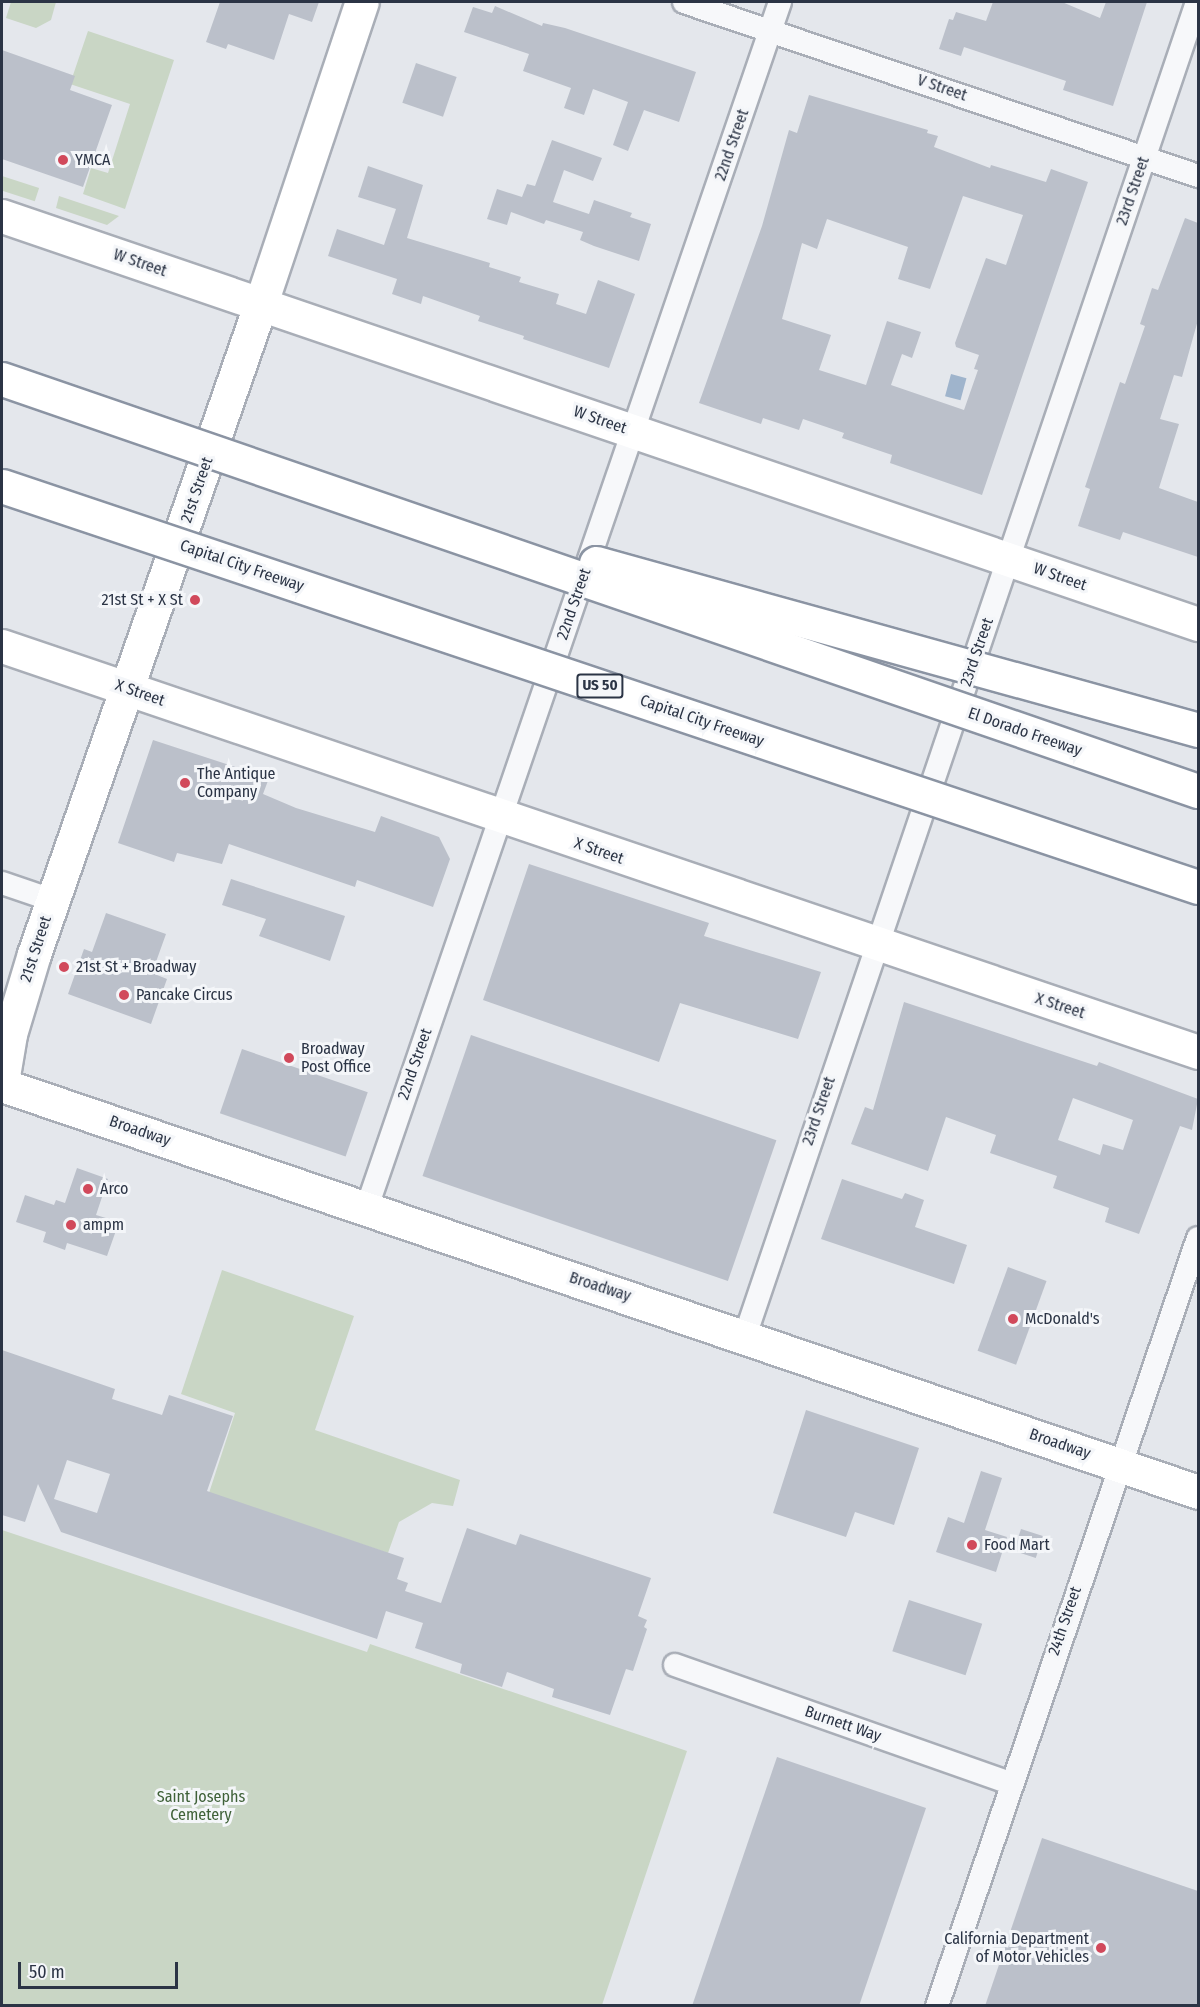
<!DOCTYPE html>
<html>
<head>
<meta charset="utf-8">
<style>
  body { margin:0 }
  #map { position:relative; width:1200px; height:2007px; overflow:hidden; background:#e4e7ec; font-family:"Fira Sans Condensed",sans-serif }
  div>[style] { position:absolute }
  .green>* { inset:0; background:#c9d6c5; transform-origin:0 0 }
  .water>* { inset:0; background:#9fb4cc; transform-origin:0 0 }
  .building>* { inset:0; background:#bbc0ca; transform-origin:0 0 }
  .roads { filter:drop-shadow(2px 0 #a9aeb7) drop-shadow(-2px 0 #a9aeb7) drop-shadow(0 2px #a9aeb7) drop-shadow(0 -2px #a9aeb7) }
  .street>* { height:22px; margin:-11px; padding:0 11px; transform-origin:11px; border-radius:11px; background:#f7f8fa }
  .secondary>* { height:33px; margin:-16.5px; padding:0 16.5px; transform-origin:16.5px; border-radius:16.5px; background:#fff }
  .primary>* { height:33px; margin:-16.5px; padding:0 16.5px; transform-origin:16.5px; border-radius:16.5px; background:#fff }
  .bridges { filter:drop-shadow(2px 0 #8b94a3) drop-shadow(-2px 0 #8b94a3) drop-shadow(0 2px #8b94a3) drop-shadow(0 -2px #8b94a3) }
  .highway-bridge>* { height:33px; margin:-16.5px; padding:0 16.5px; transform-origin:16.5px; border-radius:16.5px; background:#fff }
  .dots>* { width:16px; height:16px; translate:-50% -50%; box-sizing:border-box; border:3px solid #f4f6f9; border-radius:50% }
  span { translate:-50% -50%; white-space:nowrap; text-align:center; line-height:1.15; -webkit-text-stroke:6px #f4f6f9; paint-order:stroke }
  .shield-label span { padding:2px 4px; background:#f4f6f9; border:2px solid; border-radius:4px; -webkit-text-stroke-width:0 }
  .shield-label { font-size:15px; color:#2b3445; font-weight:700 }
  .street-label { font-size:16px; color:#2b3445 }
  .poi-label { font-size:16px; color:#2b3445 }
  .left { translate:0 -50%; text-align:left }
  .right { translate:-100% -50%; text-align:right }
  .park-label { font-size:16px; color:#3f6138 }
  .frame { position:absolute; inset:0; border:3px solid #2b3445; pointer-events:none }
  .scale { position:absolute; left:18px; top:1962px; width:160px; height:27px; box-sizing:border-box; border:3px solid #2b3445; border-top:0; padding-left:8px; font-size:18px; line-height:21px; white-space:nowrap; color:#2b3445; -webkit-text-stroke:4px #f4f6f9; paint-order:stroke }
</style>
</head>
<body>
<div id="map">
  <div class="green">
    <i style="clip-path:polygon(11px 2px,56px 2px,51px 20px,36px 28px,6px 18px)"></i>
    <i style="clip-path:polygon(88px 31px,174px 60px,125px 209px,83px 194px,91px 168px,108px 173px,130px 104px,70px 84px)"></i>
    <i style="left:2px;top:176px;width:39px;height:14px;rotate:18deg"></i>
    <i style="clip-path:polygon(59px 196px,119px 216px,107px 225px,56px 208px)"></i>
    <i style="clip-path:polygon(222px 1270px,354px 1316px,315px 1430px,460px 1480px,453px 1506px,432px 1503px,399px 1522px,388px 1553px,209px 1493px,235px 1413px,181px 1394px)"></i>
    <i style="clip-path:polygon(2px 1530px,367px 1652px,370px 1644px,687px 1751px,602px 2005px,2px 2005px)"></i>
  </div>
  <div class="water">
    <i style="left:951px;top:374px;width:16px;height:23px;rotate:15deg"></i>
  </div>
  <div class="building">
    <i style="clip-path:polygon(220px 2px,319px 2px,312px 22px,289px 14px,274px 60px,228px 44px,226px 49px,206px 42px)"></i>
    <i style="clip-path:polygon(993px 2px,1062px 2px,1100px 18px,1106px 2px,1147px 2px,1113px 106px,1063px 90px,1066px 81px,964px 47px,961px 56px,939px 49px,949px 19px,953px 20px,956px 12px,986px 21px)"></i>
    <i style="clip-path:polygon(495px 6px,542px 26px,543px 23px,565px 28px,696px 72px,679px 122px,644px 110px,628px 151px,613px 145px,628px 102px,593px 89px,584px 115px,564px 108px,571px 88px,523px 71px,529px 54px,464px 32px,473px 7px,492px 13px)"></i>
    <i style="clip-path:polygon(2px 50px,75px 76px,70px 90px,112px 105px,83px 187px,2px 159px)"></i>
    <i style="left:416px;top:63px;width:43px;height:42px;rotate:19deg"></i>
    <i style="clip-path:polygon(evenodd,809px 95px,928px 130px,927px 133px,938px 136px,934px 147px,990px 168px,991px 165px,1046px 182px,1051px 169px,1088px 182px,982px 495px,890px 463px,892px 455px,842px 438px,844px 433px,803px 419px,799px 430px,763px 418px,761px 424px,699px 403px,762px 226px,789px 130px,797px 133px,809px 95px,963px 196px,1023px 215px,1006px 265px,986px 258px,955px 343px,956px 347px,979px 355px,974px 369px,978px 370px,964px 410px,891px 385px,902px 354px,912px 358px,921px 332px,887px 321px,866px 385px,819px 370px,831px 335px,782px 319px,802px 243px,817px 249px,827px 219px,908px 247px,898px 279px,930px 289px,963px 196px)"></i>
    <i style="clip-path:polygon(552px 140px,602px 158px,593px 181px,564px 170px,553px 202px,589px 214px,594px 200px,632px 213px,630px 217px,651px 224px,639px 261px,594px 246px,580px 240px,583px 232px,546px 220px,544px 224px,511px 212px,507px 225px,487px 219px,497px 189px,522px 197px,527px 184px,535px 186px)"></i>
    <i style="clip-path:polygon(368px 166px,423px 185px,407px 238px,490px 263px,489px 267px,521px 277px,519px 282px,559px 294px,556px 304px,586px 314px,598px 280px,635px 294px,609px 368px,523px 339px,524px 336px,478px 321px,480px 316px,423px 296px,421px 304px,392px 294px,397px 279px,328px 256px,337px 229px,384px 245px,396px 209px,358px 197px)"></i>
    <i style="clip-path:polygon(1185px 218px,1198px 223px,1198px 320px,1182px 377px,1174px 375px,1160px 419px,1179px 424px,1159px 488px,1198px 502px,1198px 557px,1123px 532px,1120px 540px,1078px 526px,1090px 489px,1085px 487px,1120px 382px,1125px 384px,1145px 326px,1140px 324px,1152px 288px,1158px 290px)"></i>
    <i style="clip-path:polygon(153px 740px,269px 778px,263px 794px,296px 808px,375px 832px,381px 816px,439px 837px,450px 859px,433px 907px,357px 880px,355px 887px,229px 844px,222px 864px,177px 853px,174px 862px,118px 843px)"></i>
    <i style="clip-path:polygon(529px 864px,709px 923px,704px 936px,821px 972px,798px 1039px,680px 1003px,659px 1062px,483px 1000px)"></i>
    <i style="clip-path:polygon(231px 879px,345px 916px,330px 961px,259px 936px,266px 919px,222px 905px)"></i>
    <i style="clip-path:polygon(106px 913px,166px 934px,152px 973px,167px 979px,151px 1024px,68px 994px,84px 949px,92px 952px)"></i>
    <i style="clip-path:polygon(evenodd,904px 1002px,1097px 1066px,1099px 1062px,1198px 1099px,1192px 1130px,1180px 1126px,1139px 1234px,1105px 1222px,1109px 1208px,1053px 1188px,1057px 1176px,990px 1153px,996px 1135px,946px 1117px,928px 1171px,851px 1144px,865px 1107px,873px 1110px,904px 1002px,1073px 1098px,1133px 1120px,1123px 1150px,1103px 1144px,1100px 1155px,1058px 1140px,1073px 1098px)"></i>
    <i style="left:471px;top:1035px;width:323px;height:149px;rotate:19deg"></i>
    <i style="left:242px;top:1049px;width:133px;height:68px;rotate:19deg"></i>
    <i style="clip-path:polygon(77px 1168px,108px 1179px,96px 1215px,119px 1222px,107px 1256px,67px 1243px,65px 1250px,43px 1242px,46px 1232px,16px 1222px,25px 1195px,54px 1205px,56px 1200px,65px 1203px)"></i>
    <i style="clip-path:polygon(842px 1179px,902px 1199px,905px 1193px,924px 1200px,915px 1227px,967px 1245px,954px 1284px,821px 1239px)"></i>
    <i style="left:1008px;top:1267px;width:41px;height:89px;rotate:20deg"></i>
    <i style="clip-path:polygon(evenodd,2px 1350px,115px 1389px,112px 1399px,162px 1415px,169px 1395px,233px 1416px,207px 1491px,404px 1558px,397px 1579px,408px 1583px,405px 1591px,441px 1603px,467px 1528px,516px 1545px,520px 1534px,651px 1578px,638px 1616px,647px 1620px,644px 1627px,647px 1629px,633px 1671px,626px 1669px,610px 1715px,552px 1697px,554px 1689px,507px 1672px,502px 1687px,460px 1673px,462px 1664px,415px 1648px,423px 1623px,386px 1611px,377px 1639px,61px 1532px,38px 1484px,25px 1522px,2px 1515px,2px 1350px,67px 1460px,110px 1474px,97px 1513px,54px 1499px,67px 1460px)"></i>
    <i style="clip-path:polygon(806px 1410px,919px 1448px,894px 1525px,855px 1512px,846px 1537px,773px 1513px)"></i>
    <i style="clip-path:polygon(981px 1471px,1002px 1478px,985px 1530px,1007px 1537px,996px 1572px,936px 1552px,948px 1517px,964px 1523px)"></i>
    <i style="left:1021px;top:1529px;width:23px;height:23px;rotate:18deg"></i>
    <i style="left:909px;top:1600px;width:77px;height:54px;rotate:18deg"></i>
    <i style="clip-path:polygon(777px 1757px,926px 1808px,859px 2006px,692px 2006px)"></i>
    <i style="clip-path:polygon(1042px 1838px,1198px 1891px,1198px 2006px,985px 2006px)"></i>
  </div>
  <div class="roads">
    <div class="street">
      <i style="left:684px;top:2px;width:543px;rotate:18.7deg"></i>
      <i style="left:2px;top:883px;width:53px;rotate:18.8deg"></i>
      <i style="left:367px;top:1207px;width:1274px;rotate:-71.08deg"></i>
      <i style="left:745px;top:1336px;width:1408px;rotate:-71.28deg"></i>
      <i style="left:675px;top:1665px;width:355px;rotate:19.4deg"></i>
      <i style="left:937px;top:2006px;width:811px;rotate:-71.23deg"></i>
    </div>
    <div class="secondary">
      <i style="left:261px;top:303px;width:317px;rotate:-71.5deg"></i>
      <i style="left:2px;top:1085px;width:1263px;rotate:18.79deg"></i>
    </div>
    <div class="primary">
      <i style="left:2px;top:216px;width:1264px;rotate:18.84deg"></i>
      <i style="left:2px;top:646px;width:1263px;rotate:18.75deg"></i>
      <i style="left:2px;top:1082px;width:49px;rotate:-80.5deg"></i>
      <i style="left:10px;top:1034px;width:84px;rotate:-73.3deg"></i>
      <i style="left:34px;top:954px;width:689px;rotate:-70.78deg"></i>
    </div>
  </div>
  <div class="bridges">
    <div class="highway-bridge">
      <i style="left:2px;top:379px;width:1265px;rotate:19.01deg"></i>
      <i style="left:2px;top:486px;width:1261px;rotate:18.54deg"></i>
      <i style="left:596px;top:563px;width:625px;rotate:15.5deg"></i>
    </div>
  </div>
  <div class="dots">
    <i style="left:63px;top:160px;background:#d1495b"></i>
    <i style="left:195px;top:600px;background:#d1495b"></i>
    <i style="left:185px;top:783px;background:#d1495b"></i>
    <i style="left:64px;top:967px;background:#d1495b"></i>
    <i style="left:124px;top:995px;background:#d1495b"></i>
    <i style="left:289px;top:1058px;background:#d1495b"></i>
    <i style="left:88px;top:1189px;background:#d1495b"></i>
    <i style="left:71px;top:1225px;background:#d1495b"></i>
    <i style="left:1013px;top:1319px;background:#d1495b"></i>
    <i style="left:972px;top:1545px;background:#d1495b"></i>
    <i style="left:1101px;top:1948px;background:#d1495b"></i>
  </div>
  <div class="shield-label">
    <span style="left:600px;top:686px">US 50</span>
  </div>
  <div class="street-label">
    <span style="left:942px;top:88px;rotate:19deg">V Street</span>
    <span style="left:732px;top:145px;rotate:-71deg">22nd Street</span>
    <span style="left:1133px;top:191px;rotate:-71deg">23rd Street</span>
    <span style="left:140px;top:263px;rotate:19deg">W Street</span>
    <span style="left:600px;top:420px;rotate:19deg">W Street</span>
    <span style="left:197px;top:490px;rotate:-71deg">21st Street</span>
    <span style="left:242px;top:566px;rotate:19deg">Capital City Freeway</span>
    <span style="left:1060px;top:577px;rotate:19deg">W Street</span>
    <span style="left:574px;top:604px;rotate:-71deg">22nd Street</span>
    <span style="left:977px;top:652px;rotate:-71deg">23rd Street</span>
    <span style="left:140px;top:693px;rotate:19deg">X Street</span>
    <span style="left:702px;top:721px;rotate:19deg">Capital City Freeway</span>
    <span style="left:1025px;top:732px;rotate:19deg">El Dorado Freeway</span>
    <span style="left:599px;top:851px;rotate:19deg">X Street</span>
    <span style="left:36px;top:949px;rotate:-72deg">21st Street</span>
    <span style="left:1060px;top:1006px;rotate:18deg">X Street</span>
    <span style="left:415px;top:1064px;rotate:-71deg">22nd Street</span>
    <span style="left:819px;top:1111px;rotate:-71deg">23rd Street</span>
    <span style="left:140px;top:1131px;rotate:19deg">Broadway</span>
    <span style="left:600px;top:1287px;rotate:18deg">Broadway</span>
    <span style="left:1060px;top:1444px;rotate:19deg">Broadway</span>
    <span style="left:1065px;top:1621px;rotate:-71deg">24th Street</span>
    <span style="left:843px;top:1724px;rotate:19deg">Burnett Way</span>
  </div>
  <div class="poi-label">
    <span class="left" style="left:75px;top:160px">YMCA</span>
    <span class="right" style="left:183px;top:600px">21st St + X St</span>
    <span class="left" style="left:197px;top:783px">The Antique<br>Company</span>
    <span class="left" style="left:76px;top:967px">21st St + Broadway</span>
    <span class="left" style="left:136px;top:995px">Pancake Circus</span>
    <span class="left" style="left:301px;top:1058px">Broadway<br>Post Office</span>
    <span class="left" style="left:100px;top:1189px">Arco</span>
    <span class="left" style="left:83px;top:1225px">ampm</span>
    <span class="left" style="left:1025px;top:1319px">McDonald's</span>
    <span class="left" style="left:984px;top:1545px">Food Mart</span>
    <span class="right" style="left:1089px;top:1948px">California Department<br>of Motor Vehicles</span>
  </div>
  <div class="park-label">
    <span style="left:201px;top:1806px">Saint Josephs<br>Cemetery</span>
  </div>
  <div class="frame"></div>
  <div class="scale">50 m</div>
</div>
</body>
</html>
